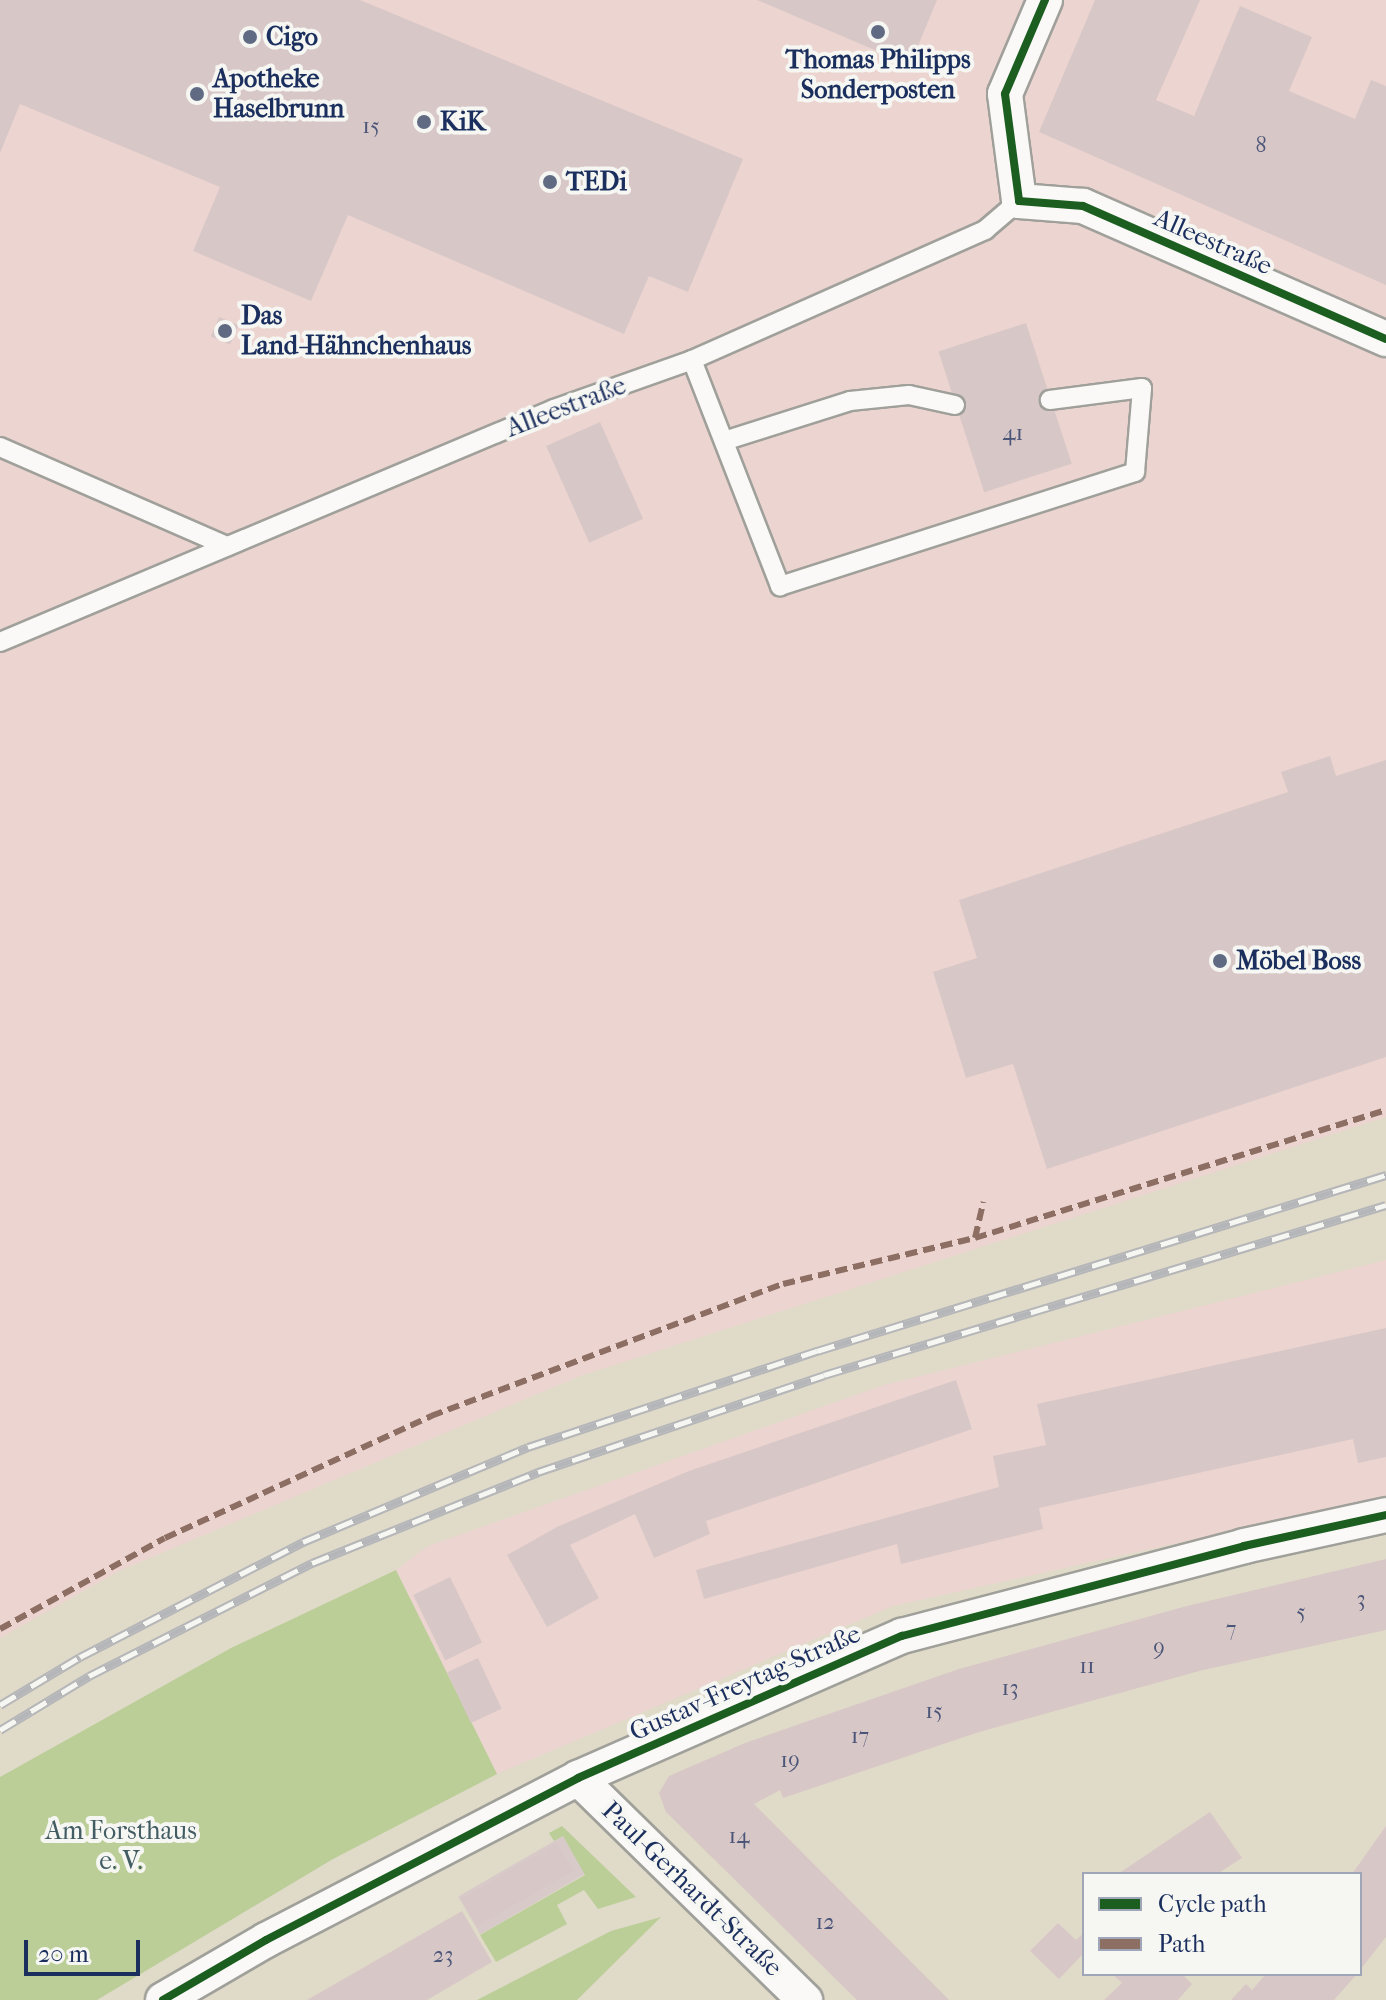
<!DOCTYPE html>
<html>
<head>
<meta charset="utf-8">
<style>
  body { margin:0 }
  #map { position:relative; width:1386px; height:2000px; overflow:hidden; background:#e0dac8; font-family:"IM FELL French Canon",serif }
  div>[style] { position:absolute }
  .built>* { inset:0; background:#ecd4d0 }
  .industrial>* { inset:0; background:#d8cac9; transform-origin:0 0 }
  .green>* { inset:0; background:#bbce98 }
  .building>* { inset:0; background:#d8c7c7; transform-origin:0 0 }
  .roads { filter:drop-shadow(2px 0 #a0a09b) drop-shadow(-2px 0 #a0a09b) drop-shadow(0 2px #a0a09b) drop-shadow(0 -2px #a0a09b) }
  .service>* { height:18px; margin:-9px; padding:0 9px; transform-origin:9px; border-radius:9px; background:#faf9f7 }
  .minor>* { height:34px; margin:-17px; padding:0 17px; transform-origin:17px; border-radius:17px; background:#faf9f7 }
  .rail>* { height:9px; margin-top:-4.5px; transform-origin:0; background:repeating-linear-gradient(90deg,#f6f6f2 0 18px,#b5b6b9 0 36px); box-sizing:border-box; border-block:2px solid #b5b6b9 }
  .quiet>* { height:6px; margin-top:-3px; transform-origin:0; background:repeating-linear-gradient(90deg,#8d6e63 0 12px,transparent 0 18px) }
  .cycleway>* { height:8px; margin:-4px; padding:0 4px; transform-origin:4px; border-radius:4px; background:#1b5e20 }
  .dots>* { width:22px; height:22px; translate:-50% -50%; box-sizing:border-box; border:4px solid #f6f6f2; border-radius:50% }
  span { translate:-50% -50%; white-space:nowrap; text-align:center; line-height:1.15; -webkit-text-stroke:8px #f6f6f2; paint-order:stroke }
  .number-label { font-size:22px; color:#4a5578 }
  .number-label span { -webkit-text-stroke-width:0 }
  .poi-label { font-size:26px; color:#1b2f5e; font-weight:700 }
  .left { translate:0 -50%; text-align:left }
  .street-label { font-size:26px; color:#1b2f5e }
  .park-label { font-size:26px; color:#425c63 }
  .legend { position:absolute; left:1082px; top:1872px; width:280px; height:104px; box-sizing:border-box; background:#f6f6f2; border:2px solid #9ea6b7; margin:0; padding:10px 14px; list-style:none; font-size:24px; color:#1b2f5e }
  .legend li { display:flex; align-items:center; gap:16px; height:40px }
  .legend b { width:40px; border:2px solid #9ea6b7 }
  .scale { position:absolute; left:24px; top:1940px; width:116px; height:36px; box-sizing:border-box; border:4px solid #1b2f5e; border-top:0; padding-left:10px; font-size:24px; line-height:28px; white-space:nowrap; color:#1b2f5e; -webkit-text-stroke:6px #f6f6f2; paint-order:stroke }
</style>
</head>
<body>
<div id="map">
  <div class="built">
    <i style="clip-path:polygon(0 0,1386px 0,1386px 1117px,580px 1376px,119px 1571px,0 1638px)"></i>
    <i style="clip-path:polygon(1386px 1260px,1386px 1497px,893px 1606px,497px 1774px,396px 1570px,428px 1546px,884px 1385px)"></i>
  </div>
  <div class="industrial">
    <i style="left:563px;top:1836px;width:44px;height:121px;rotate:60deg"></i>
  </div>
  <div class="green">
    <i style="clip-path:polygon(396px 1570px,497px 1774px,333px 1859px,97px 2000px,0 2000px,0 1777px,231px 1648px)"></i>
    <i style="clip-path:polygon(562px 1826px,636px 1897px,598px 1909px,584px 1890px,557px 1905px,567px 1924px,496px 1962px,480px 1935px,585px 1875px,563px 1836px,554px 1841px,549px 1833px)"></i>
    <i style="clip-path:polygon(661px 1917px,577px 2000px,477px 2000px,611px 1931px)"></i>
  </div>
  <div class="building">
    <i style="clip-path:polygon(0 0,360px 0,743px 159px,688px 292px,649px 276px,624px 334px,348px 215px,311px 301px,193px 251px,220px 187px,20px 104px,0 153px)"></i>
    <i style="clip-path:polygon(757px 0,937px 0,910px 65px)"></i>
    <i style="clip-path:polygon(1095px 0,1200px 0,1156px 100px,1194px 116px,1240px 6px,1312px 37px,1289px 91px,1355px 119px,1371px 80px,1386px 86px,1386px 285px,1039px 132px)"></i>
    <i style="left:219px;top:317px;width:21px;height:21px;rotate:23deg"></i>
    <i style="left:1026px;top:323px;width:148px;height:92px;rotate:72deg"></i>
    <i style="left:600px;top:422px;width:106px;height:59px;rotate:66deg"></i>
    <i style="clip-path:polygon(1330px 756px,1336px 776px,1386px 760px,1386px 1057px,1047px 1169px,1013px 1064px,966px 1078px,933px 972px,977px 958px,959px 900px,1288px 792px,1281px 772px)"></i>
    <i style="clip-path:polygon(1386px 1328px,1386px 1457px,1358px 1463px,1353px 1439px,1039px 1508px,1043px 1529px,901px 1564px,897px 1544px,704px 1599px,696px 1570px,999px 1487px,993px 1456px,1046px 1445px,1037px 1404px)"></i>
    <i style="clip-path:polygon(956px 1380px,972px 1429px,706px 1521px,710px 1534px,654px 1558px,635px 1514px,570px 1545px,599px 1598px,547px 1627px,507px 1555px,559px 1526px,689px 1471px)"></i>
    <i style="clip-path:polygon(1386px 1559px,1386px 1630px,1203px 1670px,979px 1732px,783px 1798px,780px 1790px,754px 1804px,949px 2000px,857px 2000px,666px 1812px,659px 1793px,669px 1776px,745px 1743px,959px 1669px,1187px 1606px)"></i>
    <i style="left:450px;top:1577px;width:73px;height:41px;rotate:64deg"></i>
    <i style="left:478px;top:1658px;width:56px;height:34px;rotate:65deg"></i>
    <i style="clip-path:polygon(1210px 1812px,1242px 1858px,1217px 1874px,1118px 1874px)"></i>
    <i style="clip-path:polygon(1386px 1826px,1386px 1937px,1360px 1970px,1360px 1874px,1352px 1874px)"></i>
    <i style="left:557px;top:1843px;width:32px;height:111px;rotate:60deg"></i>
    <i style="clip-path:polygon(462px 1911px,492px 1962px,427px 2000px,307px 2000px)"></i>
    <i style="clip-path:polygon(1058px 1923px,1076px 1940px,1084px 1933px,1084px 1953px,1059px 1979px,1030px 1951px)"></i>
    <i style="clip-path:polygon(1112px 1974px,1182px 1974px,1192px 1984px,1178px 2000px,1104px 2000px,1122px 1983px)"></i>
    <i style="clip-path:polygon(1266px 1974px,1357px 1974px,1334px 2000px,1231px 2000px,1246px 1984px,1252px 1990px)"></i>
  </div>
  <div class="roads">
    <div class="service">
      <i style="left:692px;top:360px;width:243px;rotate:68.7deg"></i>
      <i style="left:780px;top:586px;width:373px;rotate:-17.8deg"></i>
      <i style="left:1135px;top:472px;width:84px;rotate:-85.2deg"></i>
      <i style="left:1142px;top:388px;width:93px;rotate:172.6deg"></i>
      <i style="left:724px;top:441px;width:132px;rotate:-17.6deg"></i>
      <i style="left:850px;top:401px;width:59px;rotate:-5.8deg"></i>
      <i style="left:909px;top:395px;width:47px;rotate:12.3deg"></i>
      <i style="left:0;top:447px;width:248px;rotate:23.6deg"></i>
      <i style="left:0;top:642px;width:601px;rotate:-22.81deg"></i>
      <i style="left:554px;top:409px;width:146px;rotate:-19.5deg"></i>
      <i style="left:692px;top:360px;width:321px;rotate:-23.9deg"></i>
      <i style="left:985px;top:230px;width:45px;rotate:-40.5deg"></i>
    </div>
    <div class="minor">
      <i style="left:1045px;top:0;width:102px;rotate:113.1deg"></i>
      <i style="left:1005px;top:94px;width:108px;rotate:82.5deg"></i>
      <i style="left:1019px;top:201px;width:64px;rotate:4.5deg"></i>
      <i style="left:1083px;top:206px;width:331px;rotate:23.7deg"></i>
      <i style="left:578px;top:1778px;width:318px;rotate:44.4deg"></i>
      <i style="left:163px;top:2000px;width:119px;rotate:-30.2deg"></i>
      <i style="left:266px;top:1940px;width:352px;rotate:-27.4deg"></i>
      <i style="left:578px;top:1778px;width:354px;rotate:-23.7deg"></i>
      <i style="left:902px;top:1636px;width:354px;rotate:-14.7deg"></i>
      <i style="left:1244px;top:1546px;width:145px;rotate:-12.3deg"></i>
    </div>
  </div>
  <div class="rail">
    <i style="left:0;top:1705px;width:93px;rotate:-31deg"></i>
    <i style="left:80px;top:1657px;width:251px;rotate:-27.3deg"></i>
    <i style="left:303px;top:1542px;width:244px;rotate:-22.9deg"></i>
    <i style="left:528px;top:1447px;width:305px;rotate:-18.4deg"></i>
    <i style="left:817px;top:1351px;width:596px;rotate:-17.19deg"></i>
    <i style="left:0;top:1730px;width:104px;rotate:-31.2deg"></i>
    <i style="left:89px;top:1676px;width:250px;rotate:-26.9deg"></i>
    <i style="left:312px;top:1563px;width:244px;rotate:-21.9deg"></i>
    <i style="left:538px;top:1472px;width:302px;rotate:-18.7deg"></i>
    <i style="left:824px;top:1375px;width:587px;rotate:-16.83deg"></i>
  </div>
  <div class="quiet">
    <i style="left:975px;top:1238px;width:37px;rotate:-77deg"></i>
    <i style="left:0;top:1629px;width:188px;rotate:-28.9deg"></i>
    <i style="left:165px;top:1538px;width:293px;rotate:-24.6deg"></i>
    <i style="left:431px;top:1416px;width:376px;rotate:-20.6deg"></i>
    <i style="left:783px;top:1284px;width:197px;rotate:-13.5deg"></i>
    <i style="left:975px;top:1238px;width:430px;rotate:-17.3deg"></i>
  </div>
  <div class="cycleway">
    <i style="left:1045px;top:0;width:102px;rotate:113.1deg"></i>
    <i style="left:1005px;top:94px;width:108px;rotate:82.5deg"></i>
    <i style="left:1019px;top:201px;width:64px;rotate:4.5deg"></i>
    <i style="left:1083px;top:206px;width:331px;rotate:23.7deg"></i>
    <i style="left:163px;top:2000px;width:119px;rotate:-30.2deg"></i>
    <i style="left:266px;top:1940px;width:352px;rotate:-27.4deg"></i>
    <i style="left:578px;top:1778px;width:354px;rotate:-23.7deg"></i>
    <i style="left:902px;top:1636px;width:354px;rotate:-14.7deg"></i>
    <i style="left:1244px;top:1546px;width:145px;rotate:-12.3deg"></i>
  </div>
  <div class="dots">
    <i style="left:878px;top:32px;background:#606b83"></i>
    <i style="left:250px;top:37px;background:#606b83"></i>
    <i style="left:197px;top:94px;background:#606b83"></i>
    <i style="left:424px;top:122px;background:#606b83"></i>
    <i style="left:550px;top:182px;background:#606b83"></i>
    <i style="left:225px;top:331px;background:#606b83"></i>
    <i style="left:1220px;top:961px;background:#606b83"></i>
  </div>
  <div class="number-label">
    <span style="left:371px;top:127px">15</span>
    <span style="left:1261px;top:146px">8</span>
    <span style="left:1013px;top:434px">41</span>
    <span style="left:1361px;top:1600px">3</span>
    <span style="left:1301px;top:1613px">5</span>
    <span style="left:1231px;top:1630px">7</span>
    <span style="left:1159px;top:1648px">9</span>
    <span style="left:1087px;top:1667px">11</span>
    <span style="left:1010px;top:1689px">13</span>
    <span style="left:934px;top:1712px">15</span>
    <span style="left:860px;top:1737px">17</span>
    <span style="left:790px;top:1761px">19</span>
    <span style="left:739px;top:1837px">14</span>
    <span style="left:825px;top:1923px">12</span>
    <span style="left:443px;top:1956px">23</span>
  </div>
  <div class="poi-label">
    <span class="left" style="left:266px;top:37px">Cigo</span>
    <span style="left:878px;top:75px">Thomas Philipps<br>Sonderposten</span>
    <span class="left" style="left:213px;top:94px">Apotheke<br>Haselbrunn</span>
    <span class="left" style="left:440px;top:122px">KiK</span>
    <span class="left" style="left:566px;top:182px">TEDi</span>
    <span class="left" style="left:241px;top:331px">Das<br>Land-Hähnchenhaus</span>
    <span class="left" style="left:1236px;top:961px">Möbel Boss</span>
  </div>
  <div class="street-label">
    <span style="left:1213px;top:242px;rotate:24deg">Alleestraße</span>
    <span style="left:566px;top:407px;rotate:-21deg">Alleestraße</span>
    <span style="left:745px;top:1683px;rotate:-24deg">Gustav-Freytag-Straße</span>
    <span style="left:692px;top:1889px;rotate:44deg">Paul-Gerhardt-Straße</span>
  </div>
  <div class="park-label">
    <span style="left:121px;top:1846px">Am Forsthaus<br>e. V.</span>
  </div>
  <ul class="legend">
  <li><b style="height:10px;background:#1b5e20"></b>Cycle path</li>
  <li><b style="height:10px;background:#8d6e63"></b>Path</li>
  </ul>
  <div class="scale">20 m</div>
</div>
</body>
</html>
